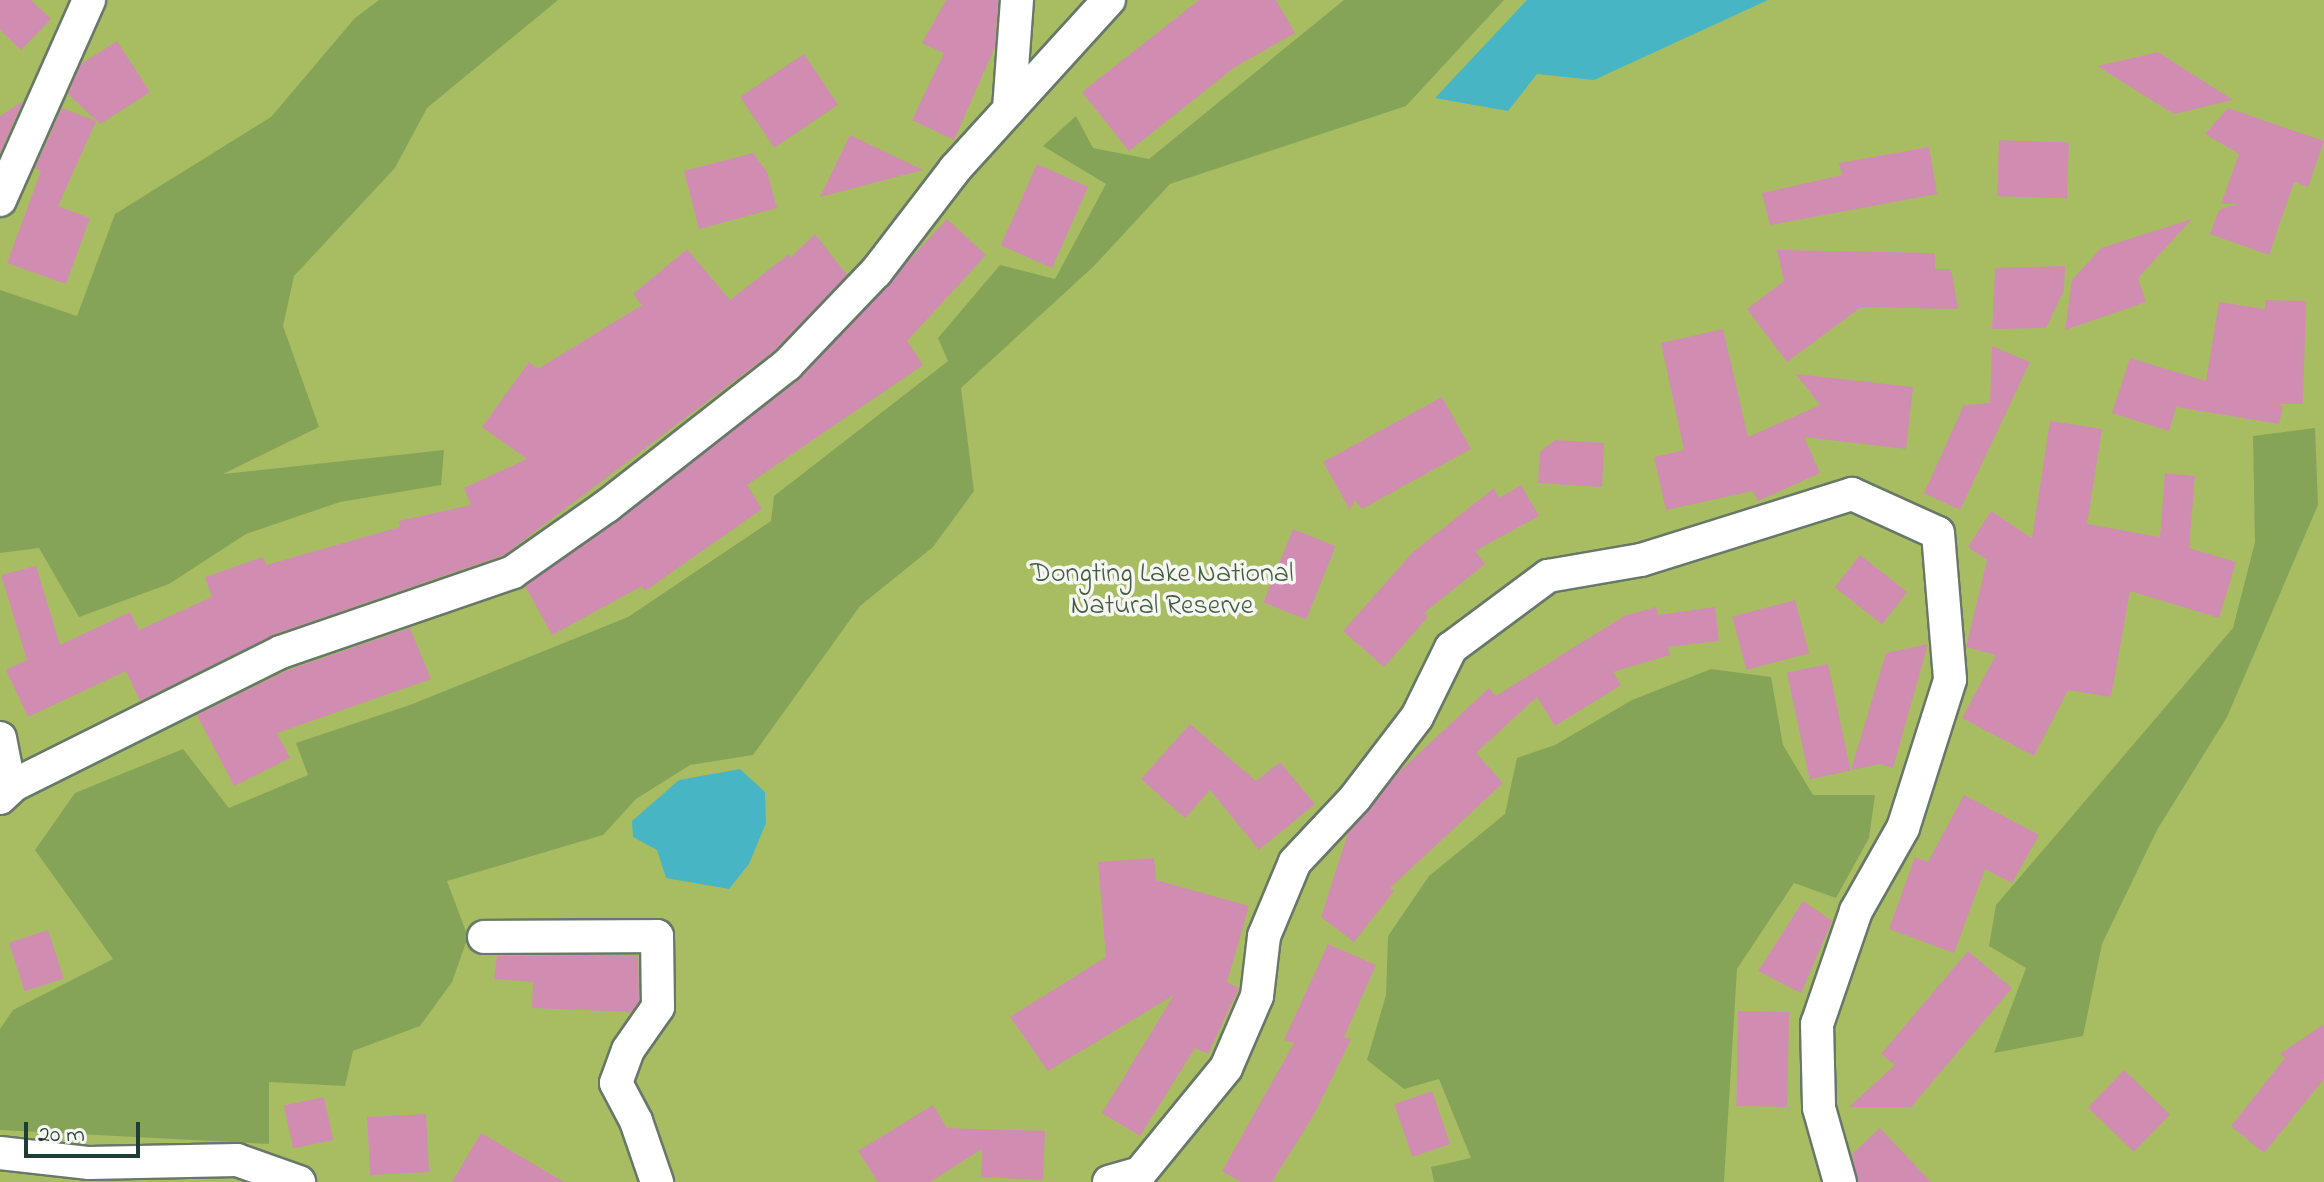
<!DOCTYPE html>
<html>
<head>
<meta charset="utf-8">
<style>
  body { margin:0 }
  #map { position:relative; width:2324px; height:1182px; overflow:hidden; background:#ede5ca; font-family:"Indie Flower",sans-serif }
  div>[style] { position:absolute }
  .green>* { inset:0; background:#a8bd62; transform-origin:0 0 }
  .forest>* { inset:0; background:#86a458 }
  .water>* { inset:0; background:#48b5c4 }
  .building>* { inset:0; background:#d18cb2; transform-origin:0 0 }
  .roads { filter:drop-shadow(2px 0 #677868) drop-shadow(-2px 0 #677868) drop-shadow(0 2px #677868) drop-shadow(0 -2px #677868) }
  .minor>* { height:32px; margin:-16px; padding:0 16px; transform-origin:16px; border-radius:16px; background:#fff }
  span { translate:-50% -50%; white-space:nowrap; text-align:center; line-height:1.15; -webkit-text-stroke:7px #f6f6f2; paint-order:stroke }
  .park-label { font-size:28px; color:#415d40 }
  .scale { position:absolute; left:24px; top:1122px; width:116px; height:36px; box-sizing:border-box; border:4px solid #1f3d34; border-top:0; padding-left:10px; font-size:24px; line-height:28px; white-space:nowrap; color:#1f3d34; -webkit-text-stroke:6px #f6f6f2; paint-order:stroke }
</style>
</head>
<body>
<div id="map">
  <div class="green">
    <i style="left:0;top:0;width:2324px;height:1182px"></i>
  </div>
  <div class="forest">
    <i style="clip-path:polygon(379px 0,558px 0,427px 108px,395px 168px,294px 276px,283px 326px,319px 427px,223px 474px,444px 450px,441px 485px,340px 502px,246px 534px,169px 584px,79px 617px,39px 548px,0 553px,0 290px,77px 316px,115px 214px,271px 117px,355px 18px)"></i>
    <i style="clip-path:polygon(1344px 0,1504px 0,1406px 106px,1170px 184px,1093px 267px,961px 388px,974px 491px,933px 547px,860px 606px,753px 755px,690px 765px,636px 799px,603px 835px,447px 881px,468px 937px,452px 982px,420px 1026px,353px 1051px,345px 1086px,269px 1082px,269px 1144px,0 1130px,0 1029px,13px 1010px,113px 959px,35px 850px,75px 793px,183px 749px,229px 808px,308px 775px,296px 743px,410px 705px,628px 617px,771px 521px,774px 496px,948px 361px,938px 338px,1000px 265px,1055px 279px,1106px 184px,1043px 146px,1076px 116px,1093px 148px,1149px 159px)"></i>
    <i style="clip-path:polygon(2315px 428px,2318px 505px,2227px 717px,2157px 830px,2102px 944px,2083px 1036px,1994px 1053px,2026px 968px,1989px 946px,1996px 905px,2233px 628px,2255px 542px,2253px 436px)"></i>
    <i style="clip-path:polygon(1711px 669px,1771px 677px,1783px 745px,1813px 795px,1875px 795px,1869px 838px,1836px 898px,1794px 883px,1737px 969px,1724px 1182px,1434px 1182px,1431px 1167px,1471px 1158px,1439px 1079px,1404px 1089px,1367px 1060px,1386px 995px,1388px 936px,1429px 876px,1505px 814px,1517px 758px,1555px 745px,1632px 700px)"></i>
  </div>
  <div class="water">
    <i style="clip-path:polygon(1527px 0,1768px 0,1594px 80px,1537px 74px,1508px 111px,1435px 98px)"></i>
    <i style="clip-path:polygon(740px 769px,765px 792px,766px 823px,749px 864px,729px 889px,666px 878px,657px 850px,633px 837px,632px 821px,679px 780px)"></i>
  </div>
  <div class="building">
    <i style="clip-path:polygon(0 0,31px 0,51px 19px,21px 50px,0 30px)"></i>
    <i style="clip-path:polygon(946px 0,998px 0,995px 47px,954px 140px,912px 120px,944px 53px,922px 43px)"></i>
    <i style="clip-path:polygon(1199px 0,1276px 0,1295px 33px,1235px 67px,1129px 151px,1082px 92px)"></i>
    <i style="clip-path:polygon(117px 41px,150px 92px,100px 124px,68px 94px,81px 64px)"></i>
    <i style="clip-path:polygon(2158px 52px,2233px 100px,2174px 114px,2097px 66px)"></i>
    <i style="left:804px;top:54px;width:61px;height:77px;rotate:56deg"></i>
    <i style="clip-path:polygon(23px 101px,0 153px,0 116px)"></i>
    <i style="clip-path:polygon(62px 108px,96px 121px,58px 206px,90px 218px,66px 284px,7px 263px,41px 171px,35px 168px)"></i>
    <i style="clip-path:polygon(2228px 108px,2324px 141px,2308px 187px,2294px 182px,2269px 255px,2210px 234px,2219px 210px,2236px 204px,2221px 204px,2239px 154px,2205px 134px)"></i>
    <i style="clip-path:polygon(850px 135px,923px 170px,820px 197px)"></i>
    <i style="left:1999px;top:140px;width:70px;height:56px;rotate:2deg"></i>
    <i style="clip-path:polygon(1929px 147px,1937px 194px,1770px 225px,1762px 193px,1842px 175px,1839px 163px)"></i>
    <i style="clip-path:polygon(753px 153px,767px 172px,777px 208px,699px 229px,684px 171px)"></i>
    <i style="left:1037px;top:164px;width:56px;height:89px;rotate:24deg"></i>
    <i style="clip-path:polygon(947px 219px,986px 255px,907px 341px,923px 365px,747px 485px,762px 509px,645px 591px,642px 586px,552px 635px,525px 586px,799px 380px)"></i>
    <i style="clip-path:polygon(2192px 219px,2138px 278px,2146px 302px,2065px 330px,2072px 280px,2101px 248px)"></i>
    <i style="clip-path:polygon(815px 234px,847px 275px,774px 351px,504px 555px,275px 634px,140px 701px,126px 671px,28px 717px,6px 670px,27px 660px,1px 575px,36px 566px,60px 645px,130px 612px,139px 630px,212px 597px,205px 577px,263px 557px,266px 565px,400px 527px,399px 521px,471px 505px,464px 488px,527px 459px,482px 427px,529px 362px,538px 369px,642px 305px,633px 294px,687px 249px,730px 300px,789px 254px,790px 258px)"></i>
    <i style="clip-path:polygon(1777px 250px,1935px 253px,1935px 269px,1951px 269px,1958px 309px,1861px 307px,1787px 362px,1747px 309px,1784px 281px)"></i>
    <i style="clip-path:polygon(2065px 266px,2064px 290px,2046px 328px,1992px 329px,1995px 268px)"></i>
    <i style="clip-path:polygon(2265px 300px,2306px 301px,2303px 404px,2278px 404px,2283px 406px,2279px 424px,2176px 407px,2169px 431px,2112px 413px,2130px 358px,2206px 381px,2219px 302px,2265px 309px)"></i>
    <i style="clip-path:polygon(1723px 329px,1748px 437px,1820px 405px,1796px 374px,1913px 387px,1906px 449px,1804px 437px,1820px 473px,1758px 501px,1753px 491px,1666px 510px,1654px 457px,1684px 450px,1661px 343px)"></i>
    <i style="clip-path:polygon(1992px 346px,2030px 362px,1960px 510px,1924px 493px,1964px 405px,1990px 403px)"></i>
    <i style="clip-path:polygon(1442px 397px,1471px 449px,1362px 509px,1355px 500px,1350px 510px,1323px 462px)"></i>
    <i style="clip-path:polygon(2050px 421px,2102px 429px,2087px 524px,2160px 537px,2165px 473px,2195px 476px,2189px 548px,2236px 562px,2219px 618px,2130px 591px,2111px 697px,2068px 690px,2034px 756px,1962px 718px,1996px 655px,1966px 647px,1987px 560px,1968px 547px,1991px 511px,2032px 538px)"></i>
    <i style="clip-path:polygon(1555px 440px,1604px 443px,1602px 487px,1538px 483px,1540px 452px)"></i>
    <i style="clip-path:polygon(1521px 485px,1539px 516px,1475px 551px,1485px 564px,1424px 613px,1428px 617px,1384px 667px,1343px 631px,1413px 552px,1494px 488px,1499px 498px)"></i>
    <i style="left:1293px;top:529px;width:46px;height:79px;rotate:22deg"></i>
    <i style="left:1860px;top:555px;width:60px;height:41px;rotate:38deg"></i>
    <i style="left:1795px;top:600px;width:55px;height:65px;rotate:75deg"></i>
    <i style="clip-path:polygon(1656px 607px,1658px 615px,1715px 607px,1719px 641px,1668px 647px,1670px 655px,1613px 672px,1621px 685px,1555px 726px,1537px 697px,1476px 753px,1503px 783px,1390px 888px,1394px 891px,1354px 942px,1321px 917px,1348px 833px,1398px 773px,1489px 688px,1496px 696px,1624px 616px)"></i>
    <i style="clip-path:polygon(410px 628px,431px 679px,277px 733px,290px 758px,234px 786px,197px 715px,288px 670px)"></i>
    <i style="clip-path:polygon(1928px 644px,1893px 768px,1880px 764px,1851px 770px,1886px 653px)"></i>
    <i style="left:1828px;top:664px;width:109px;height:42px;rotate:78deg"></i>
    <i style="clip-path:polygon(1190px 724px,1256px 781px,1280px 762px,1315px 804px,1259px 850px,1210px 790px,1185px 818px,1141px 779px)"></i>
    <i style="clip-path:polygon(1964px 795px,2039px 835px,2012px 883px,1985px 869px,1954px 953px,1889px 929px,1915px 857px,1928px 862px)"></i>
    <i style="clip-path:polygon(1154px 858px,1156px 880px,1249px 906px,1227px 982px,1239px 988px,1208px 1054px,1195px 1048px,1140px 1136px,1102px 1113px,1174px 995px,1048px 1071px,1010px 1017px,1106px 957px,1098px 862px)"></i>
    <i style="clip-path:polygon(1803px 901px,1832px 921px,1801px 993px,1758px 971px)"></i>
    <i style="left:48px;top:930px;width:51px;height:41px;rotate:72deg"></i>
    <i style="clip-path:polygon(1328px 944px,1376px 965px,1344px 1037px,1351px 1039px,1315px 1113px,1272px 1182px,1241px 1182px,1222px 1171px,1294px 1043px,1284px 1040px)"></i>
    <i style="clip-path:polygon(1968px 951px,2012px 988px,1911px 1107px,1849px 1107px,1895px 1065px,1881px 1054px)"></i>
    <i style="clip-path:polygon(638px 955px,639px 1001px,632px 1012px,532px 1008px,533px 982px,494px 979px,497px 956px)"></i>
    <i style="left:1738px;top:1011px;width:51px;height:95px;rotate:1deg"></i>
    <i style="clip-path:polygon(2324px 1024px,2324px 1079px,2264px 1153px,2231px 1126px,2285px 1058px,2280px 1054px)"></i>
    <i style="left:2124px;top:1070px;width:64px;height:52px;rotate:44deg"></i>
    <i style="left:1432px;top:1091px;width:56px;height:40px;rotate:71deg"></i>
    <i style="left:324px;top:1097px;width:44px;height:41px;rotate:78deg"></i>
    <i style="clip-path:polygon(933px 1105px,947px 1128px,1045px 1131px,1043px 1180px,981px 1177px,982px 1149px,930px 1182px,878px 1182px,858px 1151px)"></i>
    <i style="left:426px;top:1114px;width:58px;height:59px;rotate:87deg"></i>
    <i style="clip-path:polygon(1880px 1128px,1931px 1182px,1858px 1182px,1852px 1154px)"></i>
    <i style="clip-path:polygon(481px 1133px,564px 1182px,452px 1182px)"></i>
  </div>
  <div class="roads">
    <div class="minor">
      <i style="left:1009px;top:109px;width:109px;rotate:-85.8deg"></i>
      <i style="left:0;top:200px;width:219px;rotate:-66deg"></i>
      <i style="left:0;top:738px;width:38px;rotate:79deg"></i>
      <i style="left:0;top:798px;width:19px;rotate:-43deg"></i>
      <i style="left:14px;top:785px;width:298px;rotate:-26.5deg"></i>
      <i style="left:281px;top:652px;width:245px;rotate:-19deg"></i>
      <i style="left:513px;top:572px;width:115px;rotate:-35.1deg"></i>
      <i style="left:607px;top:506px;width:229px;rotate:-38.1deg"></i>
      <i style="left:787px;top:365px;width:129px;rotate:-46.3deg"></i>
      <i style="left:876px;top:272px;width:130px;rotate:-52.5deg"></i>
      <i style="left:955px;top:169px;width:229px;rotate:-47.7deg"></i>
      <i style="left:484px;top:937px;width:173px;rotate:-0.3deg"></i>
      <i style="left:657px;top:936px;width:71px;rotate:89.2deg"></i>
      <i style="left:658px;top:1007px;width:52px;rotate:124.9deg"></i>
      <i style="left:628px;top:1050px;width:35px;rotate:110deg"></i>
      <i style="left:616px;top:1083px;width:43px;rotate:62.2deg"></i>
      <i style="left:636px;top:1121px;width:65px;rotate:71deg"></i>
      <i style="left:0;top:1153px;width:90px;rotate:6.4deg"></i>
      <i style="left:89px;top:1163px;width:148px;rotate:-1.2deg"></i>
      <i style="left:237px;top:1160px;width:66px;rotate:19.5deg"></i>
      <i style="left:1109px;top:1182px;width:32px;rotate:-16deg"></i>
      <i style="left:1140px;top:1173px;width:136px;rotate:-50.7deg"></i>
      <i style="left:1226px;top:1068px;width:78px;rotate:-66.7deg"></i>
      <i style="left:1257px;top:996px;width:60px;rotate:-83.3deg"></i>
      <i style="left:1264px;top:936px;width:80px;rotate:-67.3deg"></i>
      <i style="left:1295px;top:862px;width:88px;rotate:-46.8deg"></i>
      <i style="left:1355px;top:798px;width:102px;rotate:-52.6deg"></i>
      <i style="left:1417px;top:717px;width:77px;rotate:-63.8deg"></i>
      <i style="left:1451px;top:648px;width:121px;rotate:-36.6deg"></i>
      <i style="left:1548px;top:576px;width:94px;rotate:-9.8deg"></i>
      <i style="left:1641px;top:560px;width:221px;rotate:-17.4deg"></i>
      <i style="left:1852px;top:494px;width:94px;rotate:24.4deg"></i>
      <i style="left:1938px;top:533px;width:147px;rotate:85.3deg"></i>
      <i style="left:1950px;top:680px;width:155px;rotate:107.6deg"></i>
      <i style="left:1903px;top:828px;width:95px;rotate:119.5deg"></i>
      <i style="left:1856px;top:911px;width:120px;rotate:109deg"></i>
      <i style="left:1817px;top:1024px;width:84px;rotate:88.6deg"></i>
      <i style="left:1819px;top:1108px;width:77px;rotate:74.2deg"></i>
    </div>
  </div>
  <div class="park-label">
    <span style="left:1162px;top:591px">Dongting Lake National<br>Natural Reserve</span>
  </div>
  <div class="scale">20 m</div>
</div>
</body>
</html>
